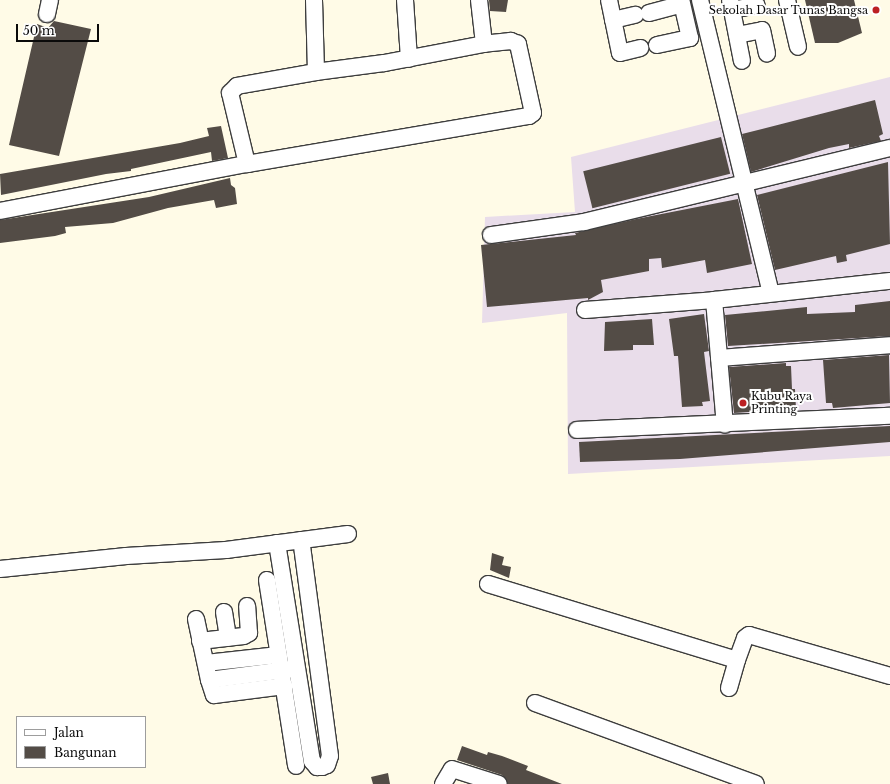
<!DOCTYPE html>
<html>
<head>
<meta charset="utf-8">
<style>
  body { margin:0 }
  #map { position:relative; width:890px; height:784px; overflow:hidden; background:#fffbe7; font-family:"Libre Baskerville",serif }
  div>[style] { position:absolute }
  .industrial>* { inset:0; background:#e9ddea }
  .building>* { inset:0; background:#534c46; transform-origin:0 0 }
  .roads { filter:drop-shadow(1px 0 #3d3d3d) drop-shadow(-1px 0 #3d3d3d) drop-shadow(0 1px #3d3d3d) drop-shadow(0 -1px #3d3d3d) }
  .minor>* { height:16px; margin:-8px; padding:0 8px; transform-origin:8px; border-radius:8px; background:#fff }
  .dots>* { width:11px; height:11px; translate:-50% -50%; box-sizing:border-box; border:2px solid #fff; border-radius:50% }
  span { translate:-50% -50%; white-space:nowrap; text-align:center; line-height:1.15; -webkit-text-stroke:4px #fff; paint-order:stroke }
  .poi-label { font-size:11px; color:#0a0a0a }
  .right { translate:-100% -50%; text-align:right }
  .left { translate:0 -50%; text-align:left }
  .legend { position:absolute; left:16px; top:716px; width:130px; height:52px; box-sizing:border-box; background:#fff; border:1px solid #9d9d9d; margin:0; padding:5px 7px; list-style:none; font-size:12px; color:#0a0a0a }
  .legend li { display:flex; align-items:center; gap:8px; height:20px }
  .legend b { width:20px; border:1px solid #9d9d9d }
  .scale { position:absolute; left:16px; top:24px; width:83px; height:18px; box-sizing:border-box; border:2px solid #0a0a0a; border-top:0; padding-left:5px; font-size:12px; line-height:14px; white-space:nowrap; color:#0a0a0a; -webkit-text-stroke:3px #fff; paint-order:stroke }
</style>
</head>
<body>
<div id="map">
  <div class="industrial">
    <i style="clip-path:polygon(890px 77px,890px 456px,568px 474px,567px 313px,482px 323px,485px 217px,575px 212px,571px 157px)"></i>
  </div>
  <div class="building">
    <i style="clip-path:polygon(489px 0,508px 0,506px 12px,490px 11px)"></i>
    <i style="clip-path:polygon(805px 0,854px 0,862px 33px,838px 43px,815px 43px)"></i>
    <i style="clip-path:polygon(54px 21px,91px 29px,59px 156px,9px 145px,37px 24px,48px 28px)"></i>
    <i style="clip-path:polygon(875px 100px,883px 134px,879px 136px,881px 141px,849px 148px,849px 144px,829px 148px,751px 172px,742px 134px)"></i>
    <i style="clip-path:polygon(221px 126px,228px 158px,212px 161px,211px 152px,131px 169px,131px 171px,106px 174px,1px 195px,0 174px,180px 143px,209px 136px,207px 128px)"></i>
    <i style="left:721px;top:137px;width:38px;height:142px;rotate:76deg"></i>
    <i style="clip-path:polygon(888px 162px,890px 244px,846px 255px,847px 261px,837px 263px,836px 256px,775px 270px,757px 195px)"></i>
    <i style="clip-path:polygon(230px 178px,231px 185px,235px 188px,237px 204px,216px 208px,214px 200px,168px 208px,113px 223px,65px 227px,66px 233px,55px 236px,0 243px,0 220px,149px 197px)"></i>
    <i style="clip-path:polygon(738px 199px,752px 264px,707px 273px,705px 260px,662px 268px,661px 258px,649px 259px,649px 271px,601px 280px,603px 292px,588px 300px,588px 298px,487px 307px,481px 245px,576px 235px,575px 233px,636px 219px)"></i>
    <i style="clip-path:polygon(890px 301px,890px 336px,728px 346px,725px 315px,807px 307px,807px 314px,855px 312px,855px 305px)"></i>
    <i style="clip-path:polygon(704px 314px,709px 351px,704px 352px,710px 401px,702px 402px,703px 406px,682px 407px,678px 356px,674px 356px,669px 319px)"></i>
    <i style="clip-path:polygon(652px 319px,654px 345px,633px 345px,633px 350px,604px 351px,605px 322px)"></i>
    <i style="clip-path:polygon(889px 355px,890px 403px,833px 408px,832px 403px,826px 403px,823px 360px)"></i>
    <i style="clip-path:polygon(786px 363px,786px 366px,791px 366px,792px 389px,795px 389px,796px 409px,734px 413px,729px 367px)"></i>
    <i style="clip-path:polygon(890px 426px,890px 442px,680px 459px,580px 462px,579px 442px)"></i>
    <i style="clip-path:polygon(492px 553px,504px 557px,502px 565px,511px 567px,509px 578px,490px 570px)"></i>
    <i style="clip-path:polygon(462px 746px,487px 755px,488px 752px,502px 756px,528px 766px,526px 770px,562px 784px,508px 784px,502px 775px,457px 760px)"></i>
    <i style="clip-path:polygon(388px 773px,390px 784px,373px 784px,371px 777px)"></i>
  </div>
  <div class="roads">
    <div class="minor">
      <i style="left:314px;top:0;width:72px;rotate:88.4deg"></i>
      <i style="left:405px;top:0;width:59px;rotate:86.1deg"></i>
      <i style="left:479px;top:0;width:44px;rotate:83.5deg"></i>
      <i style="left:609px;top:0;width:54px;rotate:78.3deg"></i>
      <i style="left:620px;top:53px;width:21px;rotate:-14deg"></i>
      <i style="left:700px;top:0;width:301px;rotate:76.4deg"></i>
      <i style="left:730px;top:0;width:62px;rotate:78.9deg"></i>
      <i style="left:787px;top:0;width:48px;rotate:76.8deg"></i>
      <i style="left:732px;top:10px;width:25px;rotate:-11deg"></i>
      <i style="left:649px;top:13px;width:34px;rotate:-15deg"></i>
      <i style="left:47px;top:14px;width:14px;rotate:-78deg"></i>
      <i style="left:613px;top:20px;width:23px;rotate:-13deg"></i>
      <i style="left:737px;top:35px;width:25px;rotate:-11deg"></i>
      <i style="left:762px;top:30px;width:24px;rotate:78deg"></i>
      <i style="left:657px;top:45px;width:34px;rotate:-12deg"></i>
      <i style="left:690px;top:38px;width:39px;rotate:-103deg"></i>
      <i style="left:0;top:211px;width:251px;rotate:-10.8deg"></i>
      <i style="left:247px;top:164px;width:286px;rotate:-9.7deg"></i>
      <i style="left:529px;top:116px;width:5px;rotate:-37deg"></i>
      <i style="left:533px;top:113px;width:71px;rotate:-102.3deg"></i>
      <i style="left:518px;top:44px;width:8px;rotate:-157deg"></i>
      <i style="left:511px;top:41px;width:27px;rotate:174deg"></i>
      <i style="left:484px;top:44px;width:102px;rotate:169.2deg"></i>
      <i style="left:384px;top:63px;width:69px;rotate:172.5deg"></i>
      <i style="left:316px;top:72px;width:80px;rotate:170deg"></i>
      <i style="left:237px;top:86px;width:10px;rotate:135deg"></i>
      <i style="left:230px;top:93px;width:73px;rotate:76.5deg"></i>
      <i style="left:491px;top:235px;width:94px;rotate:-8deg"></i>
      <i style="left:584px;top:222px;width:315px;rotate:-13.6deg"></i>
      <i style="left:714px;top:300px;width:125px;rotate:85deg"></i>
      <i style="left:585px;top:310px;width:129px;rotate:-4.4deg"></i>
      <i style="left:714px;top:300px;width:177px;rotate:-6.2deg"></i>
      <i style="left:719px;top:358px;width:171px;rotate:-4.3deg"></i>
      <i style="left:577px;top:430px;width:313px;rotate:-2.6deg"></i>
      <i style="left:277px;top:543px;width:221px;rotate:80.9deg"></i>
      <i style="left:312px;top:761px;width:8px;rotate:50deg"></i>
      <i style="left:317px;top:767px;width:5px"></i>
      <i style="left:322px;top:767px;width:5px;rotate:-22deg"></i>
      <i style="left:327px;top:765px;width:9px;rotate:-72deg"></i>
      <i style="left:330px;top:756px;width:218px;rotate:-97.6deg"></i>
      <i style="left:0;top:569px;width:127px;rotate:-5.9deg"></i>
      <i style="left:126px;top:556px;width:100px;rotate:-3.4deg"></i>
      <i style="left:226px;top:550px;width:123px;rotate:-7.5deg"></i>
      <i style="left:267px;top:580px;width:188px;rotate:81.1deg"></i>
      <i style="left:488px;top:584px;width:260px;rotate:17deg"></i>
      <i style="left:737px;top:660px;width:23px;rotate:-70deg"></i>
      <i style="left:745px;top:638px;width:5px;rotate:-37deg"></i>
      <i style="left:749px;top:635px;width:147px;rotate:16.2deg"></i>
      <i style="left:224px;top:612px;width:26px;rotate:81deg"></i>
      <i style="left:196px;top:619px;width:62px;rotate:78deg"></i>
      <i style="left:209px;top:680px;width:84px;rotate:-7.5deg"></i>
      <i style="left:200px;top:641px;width:44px;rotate:-6.5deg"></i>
      <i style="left:244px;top:636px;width:6px;rotate:-31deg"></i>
      <i style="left:249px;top:633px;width:27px;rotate:-94deg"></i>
      <i style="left:206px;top:663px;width:73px;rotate:-6.3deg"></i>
      <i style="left:209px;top:680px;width:16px;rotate:72deg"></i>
      <i style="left:214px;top:695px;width:71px;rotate:-7.3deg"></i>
      <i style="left:729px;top:688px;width:29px;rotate:-74deg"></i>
      <i style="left:535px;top:703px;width:235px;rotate:20.1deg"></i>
      <i style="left:443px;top:784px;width:17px;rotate:-59deg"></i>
      <i style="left:452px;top:769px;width:49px;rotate:17.7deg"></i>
    </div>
  </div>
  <div class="dots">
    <i style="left:876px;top:10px;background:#bc2023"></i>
    <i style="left:743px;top:403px;background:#bc2023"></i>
  </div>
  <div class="poi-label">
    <span class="right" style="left:868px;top:10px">Sekolah Dasar Tunas Bangsa</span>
    <span class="left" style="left:751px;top:403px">Kubu Raya<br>Printing</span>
  </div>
  <ul class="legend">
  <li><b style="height:5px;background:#fff"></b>Jalan</li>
  <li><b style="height:11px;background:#534c46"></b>Bangunan</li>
  </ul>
  <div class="scale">50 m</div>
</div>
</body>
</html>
